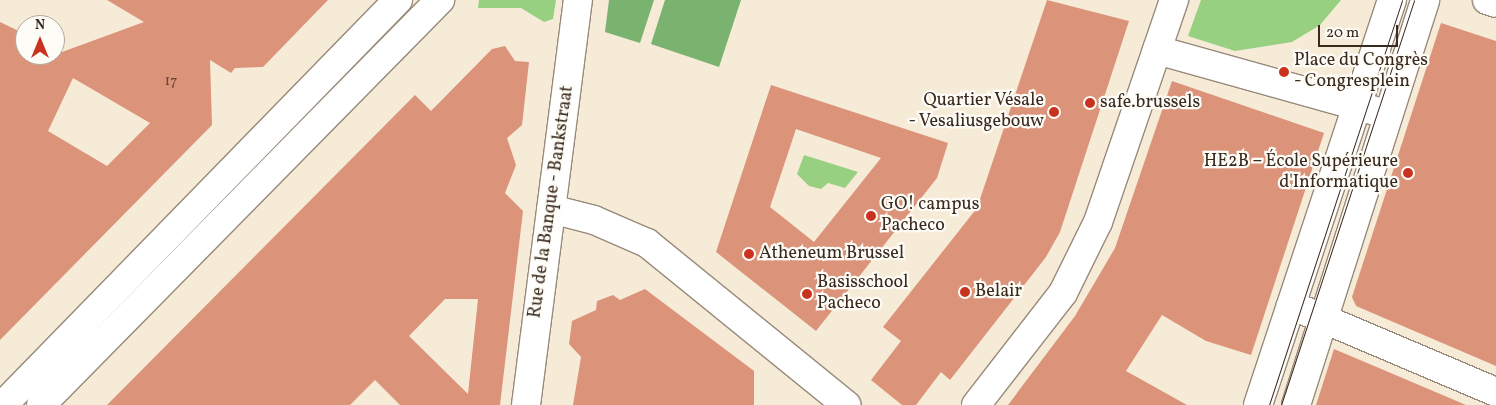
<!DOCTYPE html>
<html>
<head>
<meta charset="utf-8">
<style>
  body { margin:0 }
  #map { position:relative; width:1496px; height:405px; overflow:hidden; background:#f6ebd7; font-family:Vollkorn,serif }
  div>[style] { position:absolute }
  .green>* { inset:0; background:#98d082 }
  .forest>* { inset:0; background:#7ab270 }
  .building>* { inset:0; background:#db937a }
  .roads { filter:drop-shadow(1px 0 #988a7a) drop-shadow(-1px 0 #988a7a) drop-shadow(0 1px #988a7a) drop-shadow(0 -1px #988a7a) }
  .minor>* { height:28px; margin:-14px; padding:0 14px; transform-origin:14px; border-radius:14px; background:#fff }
  .tertiary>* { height:28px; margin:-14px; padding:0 14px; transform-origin:14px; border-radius:14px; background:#fff }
  .tram>* { height:1px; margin:-0.5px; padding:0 0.5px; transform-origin:0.5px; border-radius:0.5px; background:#3b2a1e }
  .dots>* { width:14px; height:14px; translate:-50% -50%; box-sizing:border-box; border:2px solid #fdfcf7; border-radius:50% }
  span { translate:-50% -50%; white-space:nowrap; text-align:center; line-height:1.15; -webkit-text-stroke:4.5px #fdfcf7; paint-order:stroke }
  .number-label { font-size:15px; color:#634435 }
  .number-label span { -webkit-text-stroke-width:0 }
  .poi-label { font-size:18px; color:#3b2a1e }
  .left { translate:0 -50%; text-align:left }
  .right { translate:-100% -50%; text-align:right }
  .street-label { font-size:18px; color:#3b2a1e }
  .north { position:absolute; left:15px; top:15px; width:50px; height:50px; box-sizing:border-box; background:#fdfcf7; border:1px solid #afa8a0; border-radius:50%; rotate:0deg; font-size:14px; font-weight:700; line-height:20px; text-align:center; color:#3b2a1e }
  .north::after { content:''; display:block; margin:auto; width:18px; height:22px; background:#c8321e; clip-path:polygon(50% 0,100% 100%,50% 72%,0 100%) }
  .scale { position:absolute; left:1318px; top:25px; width:80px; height:22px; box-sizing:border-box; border:2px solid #3b2a1e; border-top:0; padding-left:6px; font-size:15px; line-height:18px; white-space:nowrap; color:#3b2a1e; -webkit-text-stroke:4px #fdfcf7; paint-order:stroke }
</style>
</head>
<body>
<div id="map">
  <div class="green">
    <i style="clip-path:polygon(479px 0,556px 0,553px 19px,544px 22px,521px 8px,478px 8px)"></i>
    <i style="clip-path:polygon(1201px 0,1341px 0,1320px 25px,1292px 42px,1235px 51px,1188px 36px)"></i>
    <i style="clip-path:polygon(804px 155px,858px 172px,845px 188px,828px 183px,821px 189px,809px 186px,797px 174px)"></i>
  </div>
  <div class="forest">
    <i style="clip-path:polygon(609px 0,654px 0,640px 43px,605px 32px)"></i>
    <i style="clip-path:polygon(665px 0,741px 0,719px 67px,651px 44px)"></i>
  </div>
  <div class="building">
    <i style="clip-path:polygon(evenodd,107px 0,328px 0,263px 67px,235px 68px,231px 73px,210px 60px,212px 125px,0 340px,0 22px,25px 34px,25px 55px,55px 55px,55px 49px,62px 52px,144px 22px,107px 0,73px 78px,150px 123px,107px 166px,48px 131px,73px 78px)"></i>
    <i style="clip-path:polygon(1047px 0,1129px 21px,1060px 232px,1046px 257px,950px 380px,941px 372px,916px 405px,902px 405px,871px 380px,901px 341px,883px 327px,977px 208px)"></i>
    <i style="clip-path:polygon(1441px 23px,1496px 41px,1496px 366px,1356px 306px,1352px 297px)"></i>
    <i style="clip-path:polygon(evenodd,505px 46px,515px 61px,529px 62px,522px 125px,507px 138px,516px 165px,505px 193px,523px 211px,500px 405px,400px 405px,375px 380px,350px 405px,107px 405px,415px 95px,431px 111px,492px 49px,505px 46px,445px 299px,478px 299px,468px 394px,409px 336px,445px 299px)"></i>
    <i style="clip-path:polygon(1172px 81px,1324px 133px,1251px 355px,1206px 341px,1162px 315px,1126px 371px,1187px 405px,1008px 405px,1075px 316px,1115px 248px)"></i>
    <i style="clip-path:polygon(evenodd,771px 85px,948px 143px,937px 178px,816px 331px,716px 252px,771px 85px,796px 129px,881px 158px,814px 242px,770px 207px,796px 129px)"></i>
    <i style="clip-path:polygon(645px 289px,754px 371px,754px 405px,573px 405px,581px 357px,569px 344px,572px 321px,596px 310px,597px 301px,613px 295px,620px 300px)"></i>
    <i style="clip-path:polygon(1334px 349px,1379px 368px,1466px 405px,1316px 405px)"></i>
  </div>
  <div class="roads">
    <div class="minor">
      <i style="left:1487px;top:0;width:9px;rotate:18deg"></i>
      <i style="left:1157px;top:50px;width:238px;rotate:15.6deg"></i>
      <i style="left:551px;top:209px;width:44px;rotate:14.3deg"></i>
      <i style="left:594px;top:220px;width:58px;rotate:23.5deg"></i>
      <i style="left:647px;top:243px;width:257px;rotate:39.1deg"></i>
      <i style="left:1291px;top:305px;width:223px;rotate:23deg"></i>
      <i style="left:526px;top:405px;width:408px;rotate:-82.7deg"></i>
      <i style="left:976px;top:405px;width:142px;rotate:-52.2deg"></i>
      <i style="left:1063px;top:293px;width:79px;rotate:-63.8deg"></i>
      <i style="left:1098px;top:222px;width:235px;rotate:-71.1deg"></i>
    </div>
    <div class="tertiary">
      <i style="left:3px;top:405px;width:566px;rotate:-45.72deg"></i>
      <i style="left:41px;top:405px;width:569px;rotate:-45.43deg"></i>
      <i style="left:1258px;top:405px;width:427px;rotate:-71.7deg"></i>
      <i style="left:1296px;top:405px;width:425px;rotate:-72.3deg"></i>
    </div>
  </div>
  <div class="tram">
    <i style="left:1269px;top:405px;width:426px;rotate:-71.8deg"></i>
    <i style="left:1281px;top:405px;width:426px;rotate:-71.8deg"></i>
  </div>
  <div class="dots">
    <i style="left:1284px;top:72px;background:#c8321e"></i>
    <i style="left:1090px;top:103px;background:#c8321e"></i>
    <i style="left:1054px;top:112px;background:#c8321e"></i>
    <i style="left:1408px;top:173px;background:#c8321e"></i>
    <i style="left:871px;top:216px;background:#c8321e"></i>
    <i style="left:749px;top:254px;background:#c8321e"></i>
    <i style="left:965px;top:292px;background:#c8321e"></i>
    <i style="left:807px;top:294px;background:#c8321e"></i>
  </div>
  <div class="number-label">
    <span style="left:171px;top:82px">17</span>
  </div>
  <div class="poi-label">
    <span class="left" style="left:1294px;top:72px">Place du Congrès<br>- Congresplein</span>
    <span class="right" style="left:1044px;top:112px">Quartier Vésale<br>- Vesaliusgebouw</span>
    <span class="left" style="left:1100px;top:103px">safe.brussels</span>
    <span class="right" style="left:1398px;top:173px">HE2B – École Supérieure<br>d'Informatique</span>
    <span class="left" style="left:881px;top:216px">GO! campus<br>Pacheco</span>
    <span class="left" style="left:759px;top:254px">Atheneum Brussel</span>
    <span class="left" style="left:817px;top:294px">Basisschool<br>Pacheco</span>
    <span class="left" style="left:975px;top:292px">Belair</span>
  </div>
  <div class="street-label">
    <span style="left:552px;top:202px;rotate:-82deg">Rue de la Banque - Bankstraat</span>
  </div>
  <div class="north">N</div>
  <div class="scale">20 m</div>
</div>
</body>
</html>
